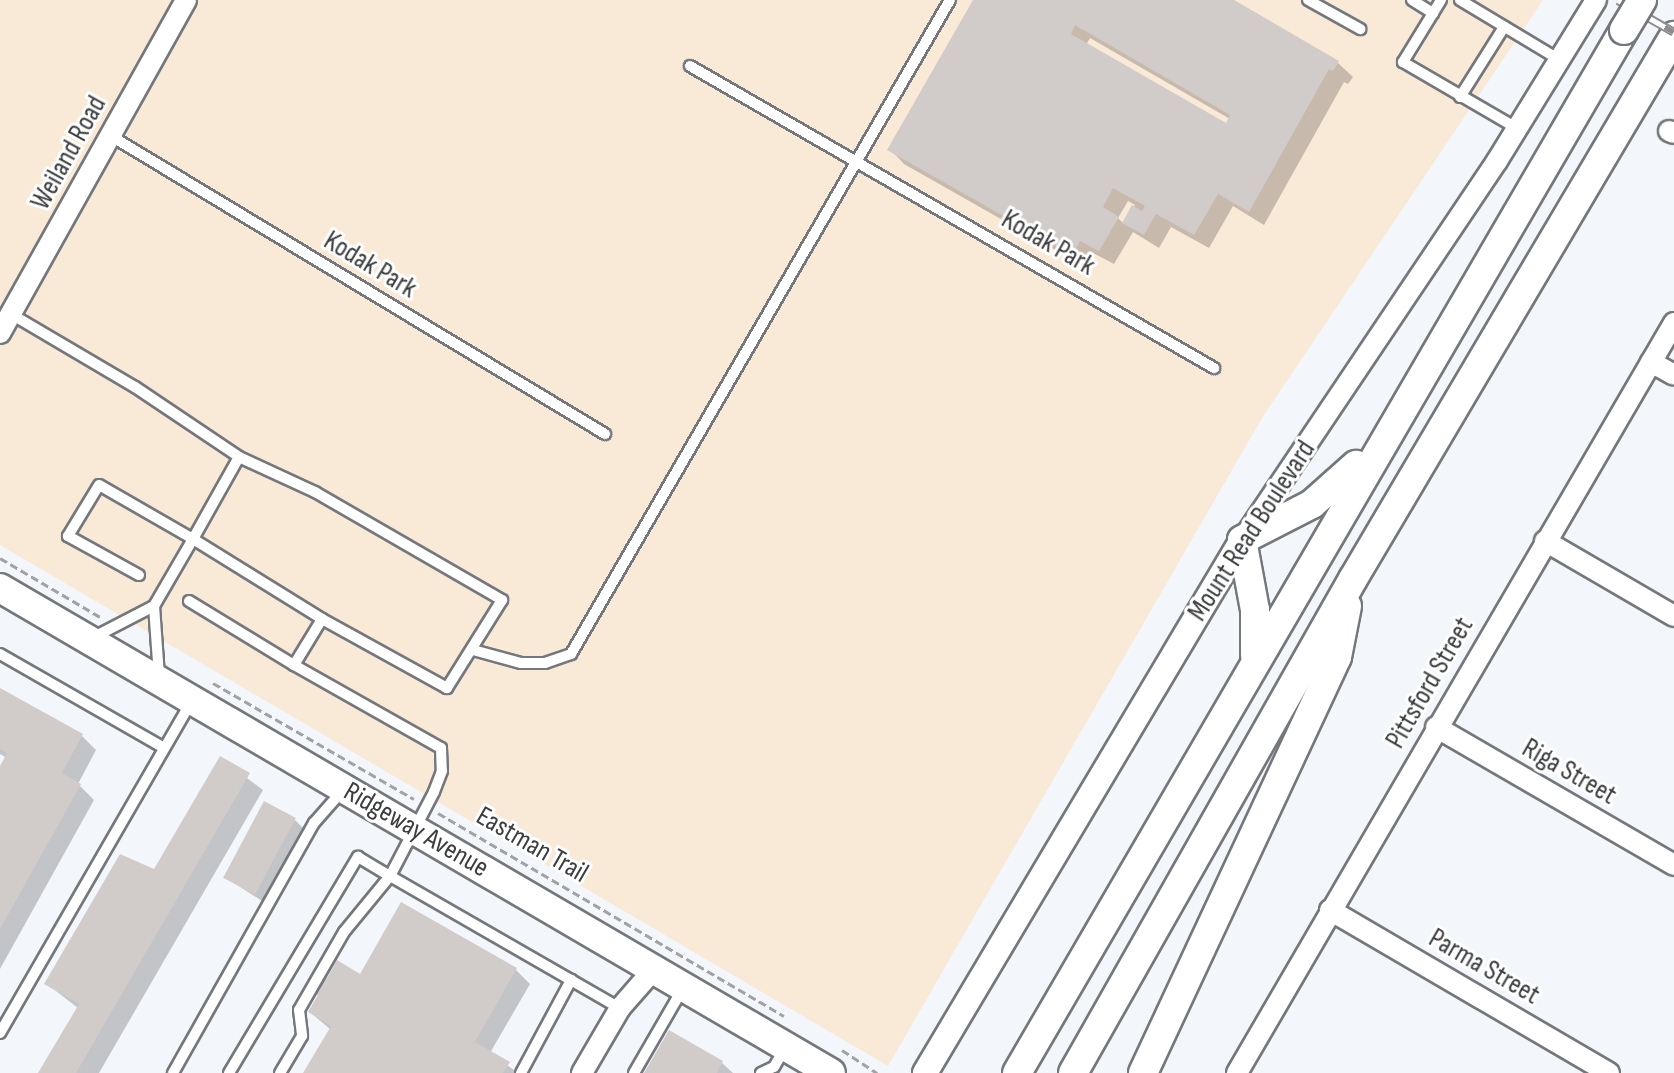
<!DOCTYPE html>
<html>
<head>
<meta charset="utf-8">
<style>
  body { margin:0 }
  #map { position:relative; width:1674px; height:1073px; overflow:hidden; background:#f3f6fb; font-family:"Sofia Sans Condensed",sans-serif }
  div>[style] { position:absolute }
  .commercial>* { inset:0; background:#f9e9d7 }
  .shadow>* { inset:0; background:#0003 }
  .building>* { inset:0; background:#d1cbc9; transform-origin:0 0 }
  .path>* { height:3px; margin-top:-1.5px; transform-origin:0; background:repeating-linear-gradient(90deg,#a0a2a6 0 8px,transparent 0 12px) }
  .roads { filter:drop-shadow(2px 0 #74777c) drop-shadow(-2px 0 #74777c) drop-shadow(0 2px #74777c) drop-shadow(0 -2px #74777c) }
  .service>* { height:10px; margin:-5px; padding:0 5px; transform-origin:5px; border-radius:5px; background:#fff }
  .minor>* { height:20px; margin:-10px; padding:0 10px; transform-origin:10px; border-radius:10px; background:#fff }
  .tertiary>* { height:24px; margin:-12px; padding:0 12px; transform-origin:12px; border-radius:12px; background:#fff }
  .secondary>* { height:28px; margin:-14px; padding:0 14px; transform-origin:14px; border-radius:14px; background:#fff }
  .rail>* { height:9px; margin-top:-4.5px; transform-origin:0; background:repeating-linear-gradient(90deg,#fff 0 18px,#8a8c90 0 36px); box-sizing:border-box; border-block:2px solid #8a8c90 }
  .bridges { filter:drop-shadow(2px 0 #74777c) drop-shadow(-2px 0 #74777c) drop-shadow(0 2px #74777c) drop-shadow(0 -2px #74777c) }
  .secondary-bridge>* { height:28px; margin:-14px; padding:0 14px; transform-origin:14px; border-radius:14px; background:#fff }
  span { translate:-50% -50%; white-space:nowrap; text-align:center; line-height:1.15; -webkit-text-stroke:6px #fff; paint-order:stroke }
  .street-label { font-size:28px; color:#3b3d3f }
</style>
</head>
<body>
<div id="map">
  <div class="commercial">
    <i style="clip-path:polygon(0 0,1543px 0,1262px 418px,888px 1066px,0 545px)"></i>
  </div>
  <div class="shadow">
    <i style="clip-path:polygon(evenodd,976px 0,1230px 0,1338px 63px,1353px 77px,1348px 84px,1344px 82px,1264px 225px,1233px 206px,1209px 248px,1171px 227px,1159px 248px,1133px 232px,1114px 264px,1095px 254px,1087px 268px,904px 164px,890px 149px,976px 0,1090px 38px,1230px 119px,1227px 125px,1086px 45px,1090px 38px,976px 0,1128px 201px,1135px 205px,1124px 224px,1118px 218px,1128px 201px)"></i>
    <i style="clip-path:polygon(0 691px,82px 736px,96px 750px,78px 784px,94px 800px,0 969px,0 770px,7px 758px,0 754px)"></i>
    <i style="clip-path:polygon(221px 759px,263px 790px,99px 1073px,41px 1073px,78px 1008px,47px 984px,155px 872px)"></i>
    <i style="clip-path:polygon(295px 820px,305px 830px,265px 903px,225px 877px)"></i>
    <i style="clip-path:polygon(516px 970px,530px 984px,490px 1053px,518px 1073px,306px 1073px,331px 1030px,310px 1012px,319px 997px,313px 990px,328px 981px)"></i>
    <i style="clip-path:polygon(722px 1063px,733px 1073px,646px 1073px)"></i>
  </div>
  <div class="building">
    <i style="clip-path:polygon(evenodd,973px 0,1234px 0,1339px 61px,1333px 71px,1329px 69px,1249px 212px,1218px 194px,1194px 235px,1156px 214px,1144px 235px,1122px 223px,1132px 205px,1142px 211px,1145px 206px,1113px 188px,1103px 207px,1119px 217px,1099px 251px,1080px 241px,1072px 255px,887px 150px,973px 0,1075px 25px,1230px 115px,1226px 123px,1071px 34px,1075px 25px)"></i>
    <i style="clip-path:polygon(0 688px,83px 734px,62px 773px,81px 784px,0 929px,0 766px,7px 753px,0 749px)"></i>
    <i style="clip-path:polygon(220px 756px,250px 773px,76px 1073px,38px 1073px,79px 1004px,44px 984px,120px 854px,154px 869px)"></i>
    <i style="left:264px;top:801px;width:36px;height:87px;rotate:28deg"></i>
    <i style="clip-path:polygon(401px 902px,517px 968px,475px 1042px,510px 1062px,503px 1073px,303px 1073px,331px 1026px,308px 1012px,318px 995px,310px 990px,319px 974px,327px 978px,337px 960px,360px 974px)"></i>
    <i style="clip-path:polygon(669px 1030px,723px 1061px,717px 1073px,644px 1073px)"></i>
  </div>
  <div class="path">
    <i style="left:0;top:558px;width:116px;rotate:30.5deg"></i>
    <i style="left:213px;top:683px;width:232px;rotate:30deg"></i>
    <i style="left:438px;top:813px;width:401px;rotate:30.4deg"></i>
    <i style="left:842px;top:1050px;width:42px;rotate:33.3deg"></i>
  </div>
  <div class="roads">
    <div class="service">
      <i style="left:1308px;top:0;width:60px;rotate:29.1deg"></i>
      <i style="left:1412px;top:0;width:25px;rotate:32deg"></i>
      <i style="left:1441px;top:0;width:73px;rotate:121.5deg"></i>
      <i style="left:1403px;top:62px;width:133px;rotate:30.2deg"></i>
      <i style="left:1460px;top:0;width:117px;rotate:31deg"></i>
      <i style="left:690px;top:66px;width:605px;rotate:29.96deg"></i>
      <i style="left:1460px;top:97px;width:83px;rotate:-57.8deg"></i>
      <i style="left:111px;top:136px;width:577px;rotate:31.1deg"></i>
      <i style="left:11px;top:314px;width:144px;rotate:30.5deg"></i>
      <i style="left:135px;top:387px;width:125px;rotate:33.9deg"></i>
      <i style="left:239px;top:457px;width:94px;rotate:119.3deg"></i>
      <i style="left:193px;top:539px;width:108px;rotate:-150.1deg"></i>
      <i style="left:99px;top:485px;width:60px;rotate:121.3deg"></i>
      <i style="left:68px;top:536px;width:81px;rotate:28.8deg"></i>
      <i style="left:239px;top:457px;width:84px;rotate:24.7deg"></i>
      <i style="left:315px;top:492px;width:216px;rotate:30deg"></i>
      <i style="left:502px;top:600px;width:104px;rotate:122deg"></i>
      <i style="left:447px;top:688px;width:143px;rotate:-151.1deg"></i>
      <i style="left:189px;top:601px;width:123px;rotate:31.4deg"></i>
      <i style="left:154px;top:606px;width:70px;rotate:85.9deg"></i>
      <i style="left:94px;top:637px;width:68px;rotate:-27.3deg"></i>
      <i style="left:154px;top:606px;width:78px;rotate:-59.8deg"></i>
      <i style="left:193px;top:539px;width:152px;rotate:31.8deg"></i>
      <i style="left:322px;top:619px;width:54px;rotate:121.3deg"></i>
      <i style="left:294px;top:665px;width:169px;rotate:29.5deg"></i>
      <i style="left:441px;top:748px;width:23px;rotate:88deg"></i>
      <i style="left:442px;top:771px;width:22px;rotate:111deg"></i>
      <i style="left:434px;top:792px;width:95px;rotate:117.6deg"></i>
      <i style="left:390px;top:876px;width:265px;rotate:29.9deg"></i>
      <i style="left:473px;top:650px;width:50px;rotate:15.2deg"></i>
      <i style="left:521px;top:663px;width:24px"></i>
      <i style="left:545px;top:663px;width:28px;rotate:-19deg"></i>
      <i style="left:571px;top:654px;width:756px;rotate:-59.91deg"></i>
      <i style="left:0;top:654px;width:189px;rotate:29.8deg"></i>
      <i style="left:0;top:1033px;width:382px;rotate:-60deg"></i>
      <i style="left:173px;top:1073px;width:287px;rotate:-60.6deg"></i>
      <i style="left:314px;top:823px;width:44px;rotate:-48.7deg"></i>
      <i style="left:229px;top:1073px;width:252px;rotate:-59.2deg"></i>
      <i style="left:358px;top:857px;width:37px;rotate:31deg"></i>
      <i style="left:390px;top:876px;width:72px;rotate:129.4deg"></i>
      <i style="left:344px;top:932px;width:90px;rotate:120deg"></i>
      <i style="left:299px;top:1010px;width:26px;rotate:83deg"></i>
      <i style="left:302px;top:1036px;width:43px;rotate:120.7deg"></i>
      <i style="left:521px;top:1073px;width:106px;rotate:-61.7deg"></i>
      <i style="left:634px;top:1073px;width:98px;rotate:-60deg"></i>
      <i style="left:761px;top:1073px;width:14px;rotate:-25deg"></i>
      <i style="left:774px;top:1067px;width:22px;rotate:-60deg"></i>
    </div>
    <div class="minor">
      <i style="left:1669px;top:131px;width:5px;rotate:22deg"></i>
      <i style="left:0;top:333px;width:381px;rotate:-60.8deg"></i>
      <i style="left:1651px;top:362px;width:26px;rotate:29deg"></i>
      <i style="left:1243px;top:539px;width:455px;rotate:-56.1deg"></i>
      <i style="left:1497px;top:161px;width:189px;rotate:-58.4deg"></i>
      <i style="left:1545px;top:541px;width:149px;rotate:30.2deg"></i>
      <i style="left:1436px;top:727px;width:275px;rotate:30.1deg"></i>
      <i style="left:1330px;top:910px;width:323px;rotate:30.3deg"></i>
      <i style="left:582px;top:1073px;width:75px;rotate:-59.7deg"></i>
      <i style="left:620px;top:1008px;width:52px;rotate:-48.9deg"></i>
      <i style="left:1237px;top:1073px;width:868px;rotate:-59.77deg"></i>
    </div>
    <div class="tertiary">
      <i style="left:925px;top:1073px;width:620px;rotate:-59.26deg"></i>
    </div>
    <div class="secondary">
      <i style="left:0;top:588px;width:962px;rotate:30.27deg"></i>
      <i style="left:1255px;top:655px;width:45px;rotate:-90deg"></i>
      <i style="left:1255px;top:610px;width:71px;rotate:-100.5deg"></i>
      <i style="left:1242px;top:540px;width:79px;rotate:-27.2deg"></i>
      <i style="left:1312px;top:504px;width:59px;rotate:-41.6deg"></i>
      <i style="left:1017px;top:1073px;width:1207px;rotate:-59.8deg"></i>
      <i style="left:1073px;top:1073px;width:568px;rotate:-60.46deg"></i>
      <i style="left:1353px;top:579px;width:631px;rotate:-59.41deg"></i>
      <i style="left:1143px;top:1073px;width:459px;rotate:-65deg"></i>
      <i style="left:1337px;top:657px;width:52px;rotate:-78.9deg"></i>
    </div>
  </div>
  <div class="rail">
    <i style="left:1618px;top:0;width:64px;rotate:29.7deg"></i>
  </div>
  <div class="bridges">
    <div class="secondary-bridge">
      <i style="left:1624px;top:30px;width:35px;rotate:-59deg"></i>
    </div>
  </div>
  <div class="street-label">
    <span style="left:69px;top:153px;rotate:-61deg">Weiland Road</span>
    <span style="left:1048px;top:243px;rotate:30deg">Kodak Park</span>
    <span style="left:370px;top:265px;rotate:31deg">Kodak Park</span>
    <span style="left:1252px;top:531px;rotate:-57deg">Mount Read Boulevard</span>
    <span style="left:1430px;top:683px;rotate:-60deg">Pittsford Street</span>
    <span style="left:1569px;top:772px;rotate:30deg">Riga Street</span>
    <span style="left:416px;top:830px;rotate:30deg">Ridgeway Avenue</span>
    <span style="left:532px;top:845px;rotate:30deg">Eastman Trail</span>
    <span style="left:1484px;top:967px;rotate:30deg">Parma Street</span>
  </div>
</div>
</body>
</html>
